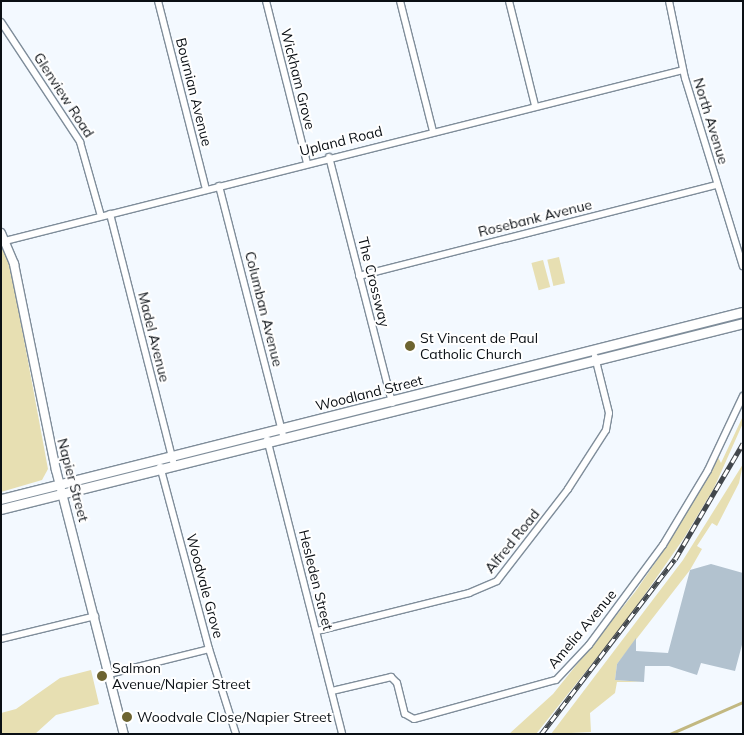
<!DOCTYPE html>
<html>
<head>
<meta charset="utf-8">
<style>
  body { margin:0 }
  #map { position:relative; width:744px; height:735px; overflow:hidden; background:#f3f9ff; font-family:Mulish,sans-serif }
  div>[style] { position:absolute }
  .green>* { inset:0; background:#e7dfb2; transform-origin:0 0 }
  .stream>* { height:2.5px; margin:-1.25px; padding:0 1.25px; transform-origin:1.25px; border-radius:1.25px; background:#c2b881 }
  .building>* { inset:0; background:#b2c2cf }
  .roads { filter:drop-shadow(1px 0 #7f8d9a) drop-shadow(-1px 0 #7f8d9a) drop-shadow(0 1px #7f8d9a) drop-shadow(0 -1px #7f8d9a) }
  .minor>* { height:6px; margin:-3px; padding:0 3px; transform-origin:3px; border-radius:3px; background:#fff }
  .tertiary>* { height:8px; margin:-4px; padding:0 4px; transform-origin:4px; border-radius:4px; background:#fff }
  .secondary>* { height:9px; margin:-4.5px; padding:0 4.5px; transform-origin:4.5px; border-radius:4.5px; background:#fff }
  .rail>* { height:4.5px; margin-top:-2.25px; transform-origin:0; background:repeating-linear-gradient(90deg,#fff 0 8px,#42474c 0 16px); box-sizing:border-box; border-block:1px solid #42474c }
  .dots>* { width:14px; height:14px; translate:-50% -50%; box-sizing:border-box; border:2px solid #fff; border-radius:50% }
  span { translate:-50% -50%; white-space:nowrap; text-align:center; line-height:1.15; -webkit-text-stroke:4px #fff; paint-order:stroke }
  .street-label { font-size:14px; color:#0a0f14 }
  .poi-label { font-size:14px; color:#0a0f14 }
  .left { translate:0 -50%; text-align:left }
  .frame { position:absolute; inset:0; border:2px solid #0a0f14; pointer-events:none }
</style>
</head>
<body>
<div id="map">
  <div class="green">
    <i style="clip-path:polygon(1px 242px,10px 264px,48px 469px,42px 480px,1px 492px)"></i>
    <i style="left:559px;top:257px;width:27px;height:12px;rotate:77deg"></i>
    <i style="left:543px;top:260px;width:28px;height:12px;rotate:75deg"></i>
    <i style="clip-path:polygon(743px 416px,743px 423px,714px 488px,684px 538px,627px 620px,536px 734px,509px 734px,553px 694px,635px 592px,664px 550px,718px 457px,721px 463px)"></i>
    <i style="clip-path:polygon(743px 464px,739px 483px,717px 526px,712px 523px,697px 546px,702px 549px,690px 570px,617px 664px,615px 680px,644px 682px,617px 682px,615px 693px,590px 713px,591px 732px,551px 734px,683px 560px)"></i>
    <i style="clip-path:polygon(91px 670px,99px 704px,56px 715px,35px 734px,1px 734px,1px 713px,16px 709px,60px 678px)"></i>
  </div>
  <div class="stream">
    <i style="left:670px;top:734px;width:80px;rotate:-23.7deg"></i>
  </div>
  <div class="building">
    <i style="clip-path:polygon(711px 564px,743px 573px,743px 641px,735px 671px,701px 663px,697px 675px,669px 666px,645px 666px,644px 682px,615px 680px,617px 664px,636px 638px,636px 651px,668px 653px,690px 570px)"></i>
  </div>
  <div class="roads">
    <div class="minor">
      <i style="left:158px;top:1px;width:194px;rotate:75.7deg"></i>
      <i style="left:266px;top:1px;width:167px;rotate:75.8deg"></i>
      <i style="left:400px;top:1px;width:134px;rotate:75.8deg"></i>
      <i style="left:509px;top:1px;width:107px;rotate:76deg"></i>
      <i style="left:669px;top:1px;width:79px;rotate:78.3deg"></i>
      <i style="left:685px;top:78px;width:197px;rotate:72.9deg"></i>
      <i style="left:1px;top:22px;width:144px;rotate:56.6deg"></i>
      <i style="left:80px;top:142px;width:77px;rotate:74.2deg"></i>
      <i style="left:329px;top:157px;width:254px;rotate:75.6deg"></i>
      <i style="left:219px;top:186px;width:261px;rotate:75.6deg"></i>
      <i style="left:110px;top:214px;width:260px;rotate:75.7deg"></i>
      <i style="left:1px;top:242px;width:703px;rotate:-14.15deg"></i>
      <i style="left:359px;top:276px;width:369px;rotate:-14.3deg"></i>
      <i style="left:267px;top:439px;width:304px;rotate:75.7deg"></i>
      <i style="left:317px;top:631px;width:157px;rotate:-14deg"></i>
      <i style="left:469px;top:593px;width:30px;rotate:-23deg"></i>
      <i style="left:497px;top:581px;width:116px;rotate:-52.3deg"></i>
      <i style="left:568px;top:489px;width:70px;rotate:-57.2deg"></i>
      <i style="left:606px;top:430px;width:17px;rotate:-80deg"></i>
      <i style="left:609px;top:413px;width:58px;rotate:-104deg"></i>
      <i style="left:1px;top:639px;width:97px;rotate:-13.7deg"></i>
      <i style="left:209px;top:649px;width:89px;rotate:72.4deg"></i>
      <i style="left:109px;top:674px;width:103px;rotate:-14deg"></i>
      <i style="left:209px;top:649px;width:189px;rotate:-105deg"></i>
      <i style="left:332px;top:691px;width:61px;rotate:-13.3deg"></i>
      <i style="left:391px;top:677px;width:8px;rotate:45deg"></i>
      <i style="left:397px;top:683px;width:32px;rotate:76deg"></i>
      <i style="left:405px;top:714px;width:10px;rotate:29deg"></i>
      <i style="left:414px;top:719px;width:147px;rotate:-15.4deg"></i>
      <i style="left:556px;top:680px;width:48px;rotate:-46.7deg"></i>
      <i style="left:589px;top:645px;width:124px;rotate:-53.5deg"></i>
      <i style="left:663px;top:545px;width:87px;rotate:-59deg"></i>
      <i style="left:708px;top:470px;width:82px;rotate:-64.7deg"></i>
    </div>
    <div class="tertiary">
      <i style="left:1px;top:233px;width:34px;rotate:67deg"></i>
      <i style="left:14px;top:264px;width:210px;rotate:78.5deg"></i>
      <i style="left:56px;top:470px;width:273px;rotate:75.6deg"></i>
    </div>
    <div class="secondary">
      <i style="left:1px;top:499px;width:765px;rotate:-14.15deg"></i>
      <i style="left:1px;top:509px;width:765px;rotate:-14.07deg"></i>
    </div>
  </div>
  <div class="rail">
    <i style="left:541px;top:734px;width:220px;rotate:-52.6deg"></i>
    <i style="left:675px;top:559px;width:134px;rotate:-59.6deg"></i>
  </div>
  <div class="dots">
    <i style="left:410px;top:346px;background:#6d6430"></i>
    <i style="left:102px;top:676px;background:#6d6430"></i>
    <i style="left:127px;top:717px;background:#6d6430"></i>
  </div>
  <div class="street-label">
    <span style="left:298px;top:79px;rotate:76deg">Wickham Grove</span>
    <span style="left:194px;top:92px;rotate:76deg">Bournian Avenue</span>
    <span style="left:64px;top:95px;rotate:57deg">Glenview Road</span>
    <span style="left:711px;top:121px;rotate:73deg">North Avenue</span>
    <span style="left:341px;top:141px;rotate:-14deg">Upland Road</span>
    <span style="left:535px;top:218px;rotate:-14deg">Rosebank Avenue</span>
    <span style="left:374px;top:282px;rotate:76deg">The Crossway</span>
    <span style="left:264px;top:309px;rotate:76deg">Columban Avenue</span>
    <span style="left:154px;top:337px;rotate:76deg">Madel Avenue</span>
    <span style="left:369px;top:393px;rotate:-14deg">Woodland Street</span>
    <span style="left:73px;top:480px;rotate:75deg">Napier Street</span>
    <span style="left:512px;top:541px;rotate:-51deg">Alfred Road</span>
    <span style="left:316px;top:580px;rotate:76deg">Hesleden Street</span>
    <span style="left:205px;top:586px;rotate:75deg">Woodvale Grove</span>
    <span style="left:582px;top:629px;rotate:-50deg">Amelia Avenue</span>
  </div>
  <div class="poi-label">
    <span class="left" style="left:420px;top:346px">St Vincent de Paul<br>Catholic Church</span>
    <span class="left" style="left:112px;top:676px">Salmon<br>Avenue/Napier Street</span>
    <span class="left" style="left:137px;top:717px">Woodvale Close/Napier Street</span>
  </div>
  <div class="frame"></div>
</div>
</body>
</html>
